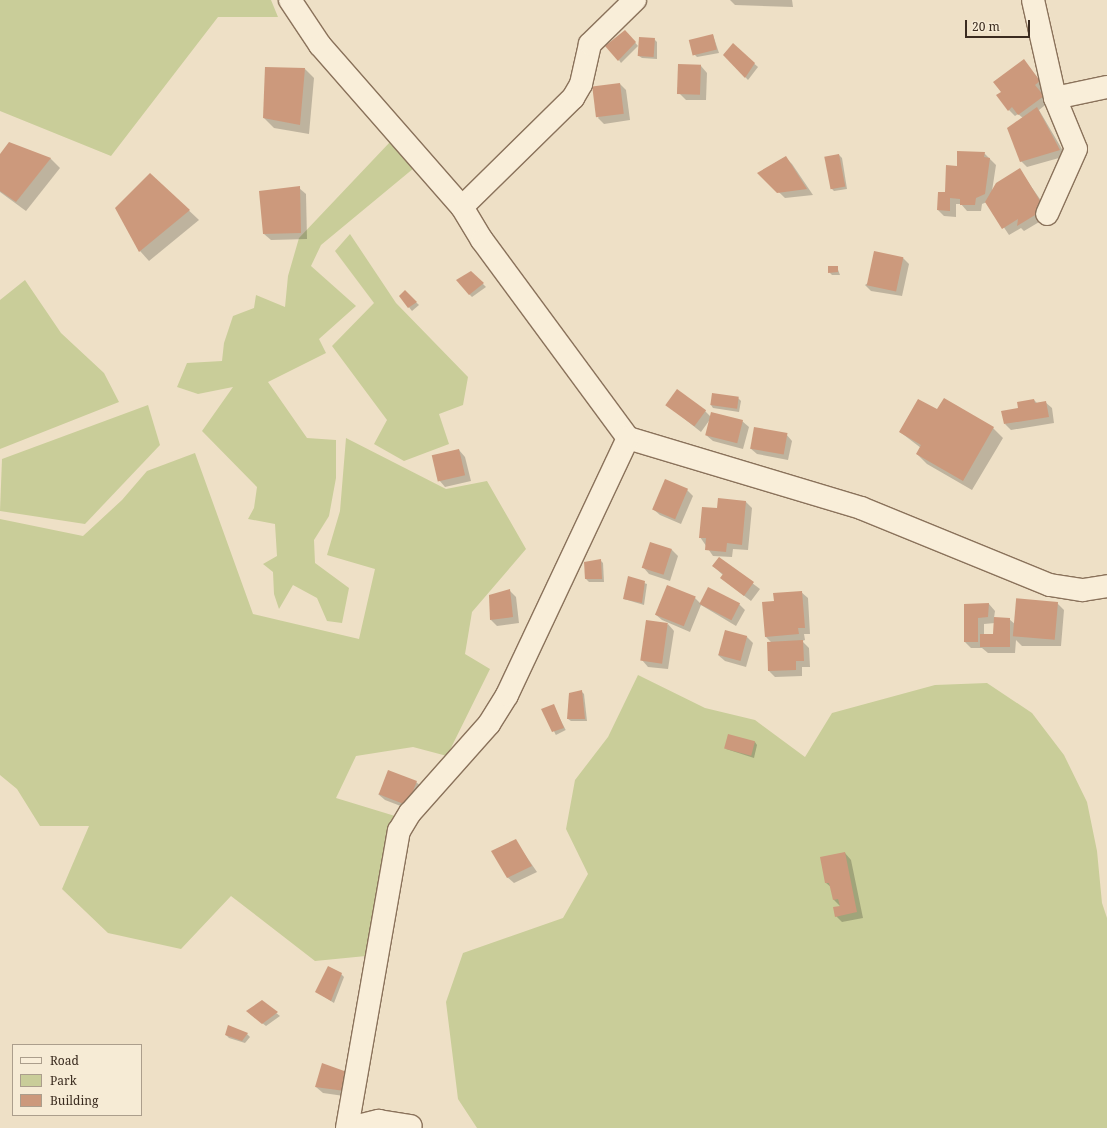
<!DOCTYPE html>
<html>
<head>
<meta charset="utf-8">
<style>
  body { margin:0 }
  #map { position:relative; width:1107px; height:1128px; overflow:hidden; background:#eee0c6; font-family:"Noto Serif",serif }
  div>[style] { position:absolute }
  .green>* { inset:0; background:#c9cd99 }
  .shadow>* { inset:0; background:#0003; transform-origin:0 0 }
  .building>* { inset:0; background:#cc997c; transform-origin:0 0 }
  .roads { filter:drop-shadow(1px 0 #8a725b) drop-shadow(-1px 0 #8a725b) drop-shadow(0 1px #8a725b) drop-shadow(0 -1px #8a725b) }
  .minor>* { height:22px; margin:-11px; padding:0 11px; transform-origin:11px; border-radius:11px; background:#f9eed9 }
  span { translate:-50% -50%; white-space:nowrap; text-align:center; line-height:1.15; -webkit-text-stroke:3px #f6ebd5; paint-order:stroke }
  .legend { position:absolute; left:12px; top:1044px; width:130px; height:72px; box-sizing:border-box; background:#f6ebd5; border:1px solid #ab9e8c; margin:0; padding:5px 7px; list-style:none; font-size:12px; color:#3a2b1f }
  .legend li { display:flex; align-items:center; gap:8px; height:20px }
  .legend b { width:20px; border:1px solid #ab9e8c }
  .scale { position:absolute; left:965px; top:20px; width:65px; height:18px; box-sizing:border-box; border:2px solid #3a2b1f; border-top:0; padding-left:5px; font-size:12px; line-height:14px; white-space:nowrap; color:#3a2b1f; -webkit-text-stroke:3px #f6ebd5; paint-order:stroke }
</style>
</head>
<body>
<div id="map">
  <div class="green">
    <i style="clip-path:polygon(0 0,271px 0,278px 17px,218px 17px,111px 156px,0 111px)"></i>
    <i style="clip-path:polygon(390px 142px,414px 168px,321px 245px,311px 266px,356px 306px,319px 339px,326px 353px,268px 382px,307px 438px,336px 440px,336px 478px,329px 516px,314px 540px,315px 563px,349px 588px,342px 623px,327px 621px,317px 598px,293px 585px,279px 609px,274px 594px,273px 572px,263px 564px,277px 556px,275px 524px,248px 519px,254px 508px,257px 487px,202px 431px,233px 387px,198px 394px,177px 387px,187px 363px,222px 361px,224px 343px,233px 316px,254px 308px,256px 295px,285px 307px,288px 276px,299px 238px)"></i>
    <i style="clip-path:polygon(350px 234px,396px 303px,468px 377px,463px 405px,439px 414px,449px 444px,404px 461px,374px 444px,387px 420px,332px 346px,374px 303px,335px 251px)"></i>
    <i style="clip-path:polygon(25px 280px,61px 333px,104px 373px,119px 402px,0 449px,0 300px)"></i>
    <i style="clip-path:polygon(148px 405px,160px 445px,85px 524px,0 511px,2px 459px)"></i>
    <i style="clip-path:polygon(346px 438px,446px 489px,487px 481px,526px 549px,472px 612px,465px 654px,490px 669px,447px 756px,413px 747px,356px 756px,336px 798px,395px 816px,366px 956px,315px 961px,231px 896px,181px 949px,108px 933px,62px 889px,89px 826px,40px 826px,17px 789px,0 775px,0 519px,83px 536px,122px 500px,147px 471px,195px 453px,253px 614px,359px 639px,375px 569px,327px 555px,340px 511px)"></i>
    <i style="clip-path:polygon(638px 675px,705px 708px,755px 720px,805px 757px,832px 713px,935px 685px,987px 683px,1032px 713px,1064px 755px,1087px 802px,1097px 851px,1102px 903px,1107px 918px,1107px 1128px,477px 1128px,458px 1099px,446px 1002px,463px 953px,563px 918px,588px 874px,566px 829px,575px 780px,608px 737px)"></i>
  </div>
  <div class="shadow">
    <i style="clip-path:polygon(730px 0,792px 0,793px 7px,735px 5px)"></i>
    <i style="clip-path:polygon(628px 34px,638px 46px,621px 63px,619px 60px)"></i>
    <i style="clip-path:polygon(713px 35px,719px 53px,697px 57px,694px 54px)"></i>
    <i style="clip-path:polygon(654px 39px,657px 42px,657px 59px,642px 58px,639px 56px)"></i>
    <i style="clip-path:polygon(733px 45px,758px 67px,748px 80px,724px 54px)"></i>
    <i style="clip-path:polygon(1024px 61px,1046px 88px,1041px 92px,1049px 102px,1039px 110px,1066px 156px,1027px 167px,1021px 161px,1023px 118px,1018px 114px,1015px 116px,1009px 110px,1002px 92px)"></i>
    <i style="clip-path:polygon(679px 65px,701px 66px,707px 73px,706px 100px,686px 100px,680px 94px)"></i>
    <i style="clip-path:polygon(305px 69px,314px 78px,309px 134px,274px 128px,264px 118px)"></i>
    <i style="clip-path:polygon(620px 84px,626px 90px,630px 120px,604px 124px,598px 118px)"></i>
    <i style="clip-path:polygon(984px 153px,996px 165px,992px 191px,1019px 169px,1051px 215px,1024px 231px,1021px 228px,1009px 235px,987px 202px,982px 204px,981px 211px,967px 211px,961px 204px,956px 204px,956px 217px,944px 216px,938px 210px,958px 167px)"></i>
    <i style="clip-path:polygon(839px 155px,842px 158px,847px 189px,834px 191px,831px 188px)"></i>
    <i style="clip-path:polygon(0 156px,50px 158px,60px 168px,26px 211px,0 192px)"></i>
    <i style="clip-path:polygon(785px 157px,792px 164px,813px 195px,785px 198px,759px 173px)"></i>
    <i style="clip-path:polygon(150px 174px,199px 220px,149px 261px,140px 251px)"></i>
    <i style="clip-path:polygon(299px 188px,306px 194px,307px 239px,271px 240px,264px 234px)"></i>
    <i style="clip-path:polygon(903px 258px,909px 264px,902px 296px,871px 291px,865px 285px)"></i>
    <i style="clip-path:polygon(837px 267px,840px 275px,832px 275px,829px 272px)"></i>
    <i style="clip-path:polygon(471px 272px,486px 287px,472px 297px,469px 294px)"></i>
    <i style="clip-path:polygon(405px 292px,419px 305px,412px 311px,400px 296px)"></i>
    <i style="clip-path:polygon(738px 398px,741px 401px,739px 412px,713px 408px,711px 405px)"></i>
    <i style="clip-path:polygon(944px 400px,993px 428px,1003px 438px,972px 490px,927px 464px,917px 454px,921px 448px,900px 432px,938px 411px)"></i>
    <i style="clip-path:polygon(1034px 400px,1037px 403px,1045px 402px,1052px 408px,1054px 423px,1011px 430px,1005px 424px,1019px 409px)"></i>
    <i style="clip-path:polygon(667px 405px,705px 411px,711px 417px,742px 421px,749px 427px,743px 449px,713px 441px,706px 435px,711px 418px,701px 432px)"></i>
    <i style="clip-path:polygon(786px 434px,792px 441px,788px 460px,757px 454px,750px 448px)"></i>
    <i style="clip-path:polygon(459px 450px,465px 457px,471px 481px,445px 487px,439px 480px)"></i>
    <i style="clip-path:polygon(687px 490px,693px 496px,681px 524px,660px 515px,653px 509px)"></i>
    <i style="clip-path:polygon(719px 499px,746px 502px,752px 508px,748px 550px,733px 549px,732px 557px,713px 556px,700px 537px,718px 509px)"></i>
    <i style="clip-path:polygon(651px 543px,672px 550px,678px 556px,670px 581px,649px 574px,643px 567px)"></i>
    <i style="clip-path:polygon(719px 558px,760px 589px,751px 601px,721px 578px,723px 575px,713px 566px)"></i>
    <i style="clip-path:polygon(600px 560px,603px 563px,604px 582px,589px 582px,586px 579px,585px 563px)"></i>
    <i style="clip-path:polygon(629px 578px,647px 584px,644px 605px,624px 599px)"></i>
    <i style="clip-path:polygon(510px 591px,516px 597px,519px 623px,497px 626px,491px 620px)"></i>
    <i style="clip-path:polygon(801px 592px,808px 598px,810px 634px,804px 634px,805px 640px,802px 641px,809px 648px,810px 667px,802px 667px,802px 676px,775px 677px,769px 671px,771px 642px,766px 637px,775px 602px)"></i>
    <i style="clip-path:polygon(695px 598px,700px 603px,739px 604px,745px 610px,736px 626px,701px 605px,690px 632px,662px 620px,655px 614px)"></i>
    <i style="clip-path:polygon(evenodd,1057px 603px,1064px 610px,1061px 646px,1022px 646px,1016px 640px,1015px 653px,988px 653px,982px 648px,971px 648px,965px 642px,965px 605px,989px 604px,995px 611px,994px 618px,1009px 619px,1016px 625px,1057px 603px,995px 623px,994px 635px,984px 635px,984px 624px,995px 623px)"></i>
    <i style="clip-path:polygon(668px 624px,674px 631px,668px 669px,648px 667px,642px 660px)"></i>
    <i style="clip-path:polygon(747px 637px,753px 643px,746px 667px,725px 661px,718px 655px)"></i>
    <i style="clip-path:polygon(581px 691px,584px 694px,587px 721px,571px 721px,568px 719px)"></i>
    <i style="left:553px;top:705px;width:28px;height:11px;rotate:63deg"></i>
    <i style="clip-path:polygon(755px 742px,757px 745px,754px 758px,726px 749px)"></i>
    <i style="clip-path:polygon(416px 782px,423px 788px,411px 810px,385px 800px,378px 794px)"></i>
    <i style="clip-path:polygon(515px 840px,537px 872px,514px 883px,507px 877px)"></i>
    <i style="clip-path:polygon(845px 853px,851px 860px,863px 918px,842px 922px,836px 916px,841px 907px,834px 900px,832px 888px,826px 883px)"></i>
    <i style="clip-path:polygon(341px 974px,344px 977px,334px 1003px,317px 992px)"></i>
    <i style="clip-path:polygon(262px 1002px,280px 1016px,266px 1026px,250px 1014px)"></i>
    <i style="clip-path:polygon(228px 1027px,247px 1034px,250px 1037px,245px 1043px,229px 1038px,226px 1035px)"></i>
    <i style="clip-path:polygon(347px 1073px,351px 1097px,323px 1093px,316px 1087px)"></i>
  </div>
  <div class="building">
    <i style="clip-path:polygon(625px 30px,636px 42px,618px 61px,605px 46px)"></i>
    <i style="left:713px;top:34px;width:16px;height:25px;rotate:76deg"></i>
    <i style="left:639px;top:37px;width:16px;height:19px;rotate:4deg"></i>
    <i style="clip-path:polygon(733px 43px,755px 63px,745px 78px,723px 55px)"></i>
    <i style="clip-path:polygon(1024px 59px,1040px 81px,1035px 85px,1044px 96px,1018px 115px,1012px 107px,1008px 111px,996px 95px,1001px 92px,993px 82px)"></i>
    <i style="left:678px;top:64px;width:23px;height:30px;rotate:2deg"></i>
    <i style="clip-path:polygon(265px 67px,305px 68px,300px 125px,263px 118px)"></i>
    <i style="left:620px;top:83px;width:31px;height:28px;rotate:83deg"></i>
    <i style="clip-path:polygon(1037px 107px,1060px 150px,1020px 162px,1007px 128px)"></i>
    <i style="clip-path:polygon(9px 142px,51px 158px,16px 202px,0 191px,0 154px)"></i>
    <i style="clip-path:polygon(957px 151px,985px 152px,984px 157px,990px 158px,985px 194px,976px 198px,975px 205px,960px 205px,960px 199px,950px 198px,950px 211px,937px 210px,938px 192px,945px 192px,946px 165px,957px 166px)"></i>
    <i style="left:839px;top:154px;width:33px;height:15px;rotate:79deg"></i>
    <i style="clip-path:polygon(786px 156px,807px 189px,777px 193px,757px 173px)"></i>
    <i style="clip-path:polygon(1020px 168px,1045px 209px,1017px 226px,1018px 219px,1002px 229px,985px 202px,996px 183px)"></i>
    <i style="clip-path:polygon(150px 173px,190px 210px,139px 252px,115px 208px)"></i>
    <i style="clip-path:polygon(300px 186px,301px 233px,263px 234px,259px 191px)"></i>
    <i style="left:874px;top:251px;width:30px;height:35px;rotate:12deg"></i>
    <i style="clip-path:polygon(828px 266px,838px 266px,838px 272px,828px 273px)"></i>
    <i style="clip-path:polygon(471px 271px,484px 283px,469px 295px,456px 280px)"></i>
    <i style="clip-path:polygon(405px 290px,417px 302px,408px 308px,399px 296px)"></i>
    <i style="left:677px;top:389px;width:36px;height:20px;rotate:36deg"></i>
    <i style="left:712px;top:393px;width:27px;height:12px;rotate:8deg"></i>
    <i style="clip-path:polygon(944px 398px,994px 427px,963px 481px,916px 454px,921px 445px,899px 432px,918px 399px,937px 409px)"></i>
    <i style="clip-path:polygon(1034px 399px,1035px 403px,1046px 401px,1049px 417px,1004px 424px,1001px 411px,1018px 408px,1017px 402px)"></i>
    <i style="left:711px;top:412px;width:33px;height:24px;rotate:14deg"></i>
    <i style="left:754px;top:427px;width:34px;height:22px;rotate:10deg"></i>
    <i style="left:459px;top:449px;width:27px;height:28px;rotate:77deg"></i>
    <i style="left:665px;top:479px;width:25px;height:33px;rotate:23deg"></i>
    <i style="clip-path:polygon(718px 498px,746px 501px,742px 545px,727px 543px,726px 552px,705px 550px,706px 538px,699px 538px,702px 507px,717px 508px)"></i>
    <i style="left:650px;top:542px;width:23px;height:27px;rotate:18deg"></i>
    <i style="clip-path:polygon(719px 557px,754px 582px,744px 596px,720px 578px,723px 574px,712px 566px)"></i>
    <i style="clip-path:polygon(601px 559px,602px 579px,585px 579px,584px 562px)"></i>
    <i style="clip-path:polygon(628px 576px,645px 581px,642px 603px,623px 599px)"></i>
    <i style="left:667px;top:585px;width:31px;height:32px;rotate:22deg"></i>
    <i style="left:708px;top:587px;width:36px;height:19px;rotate:27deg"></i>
    <i style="clip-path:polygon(510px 589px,513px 617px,490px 620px,489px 595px)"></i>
    <i style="clip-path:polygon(802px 591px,805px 628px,798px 628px,799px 634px,765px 637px,762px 602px,774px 601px,773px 593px)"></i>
    <i style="left:1058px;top:602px;width:38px;height:42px;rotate:95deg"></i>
    <i style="clip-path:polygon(989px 603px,988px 617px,978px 618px,978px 642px,964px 642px,964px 604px)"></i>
    <i style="clip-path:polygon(994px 617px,1010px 618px,1010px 647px,980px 647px,980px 634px,993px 634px)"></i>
    <i style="left:646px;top:620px;width:22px;height:41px;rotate:8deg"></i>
    <i style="left:725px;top:630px;width:23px;height:26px;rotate:15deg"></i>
    <i style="clip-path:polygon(803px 640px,804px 661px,796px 661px,796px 670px,768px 671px,767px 642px)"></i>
    <i style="clip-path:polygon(582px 690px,585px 719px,567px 719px,569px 693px)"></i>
    <i style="clip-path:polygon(554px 704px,564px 728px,552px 732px,541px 709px)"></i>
    <i style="left:728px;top:734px;width:28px;height:15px;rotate:15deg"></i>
    <i style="left:388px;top:770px;width:31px;height:26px;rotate:21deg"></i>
    <i style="clip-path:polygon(516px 839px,532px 866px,507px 878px,491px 851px)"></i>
    <i style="clip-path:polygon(845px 852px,857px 912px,835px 917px,833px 907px,840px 906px,838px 899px,833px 900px,829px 883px,825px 883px,820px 857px)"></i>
    <i style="clip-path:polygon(328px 966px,342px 973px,331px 1001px,315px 992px)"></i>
    <i style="clip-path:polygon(262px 1000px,278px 1012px,262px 1024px,246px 1011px)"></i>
    <i style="clip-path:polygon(228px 1025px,248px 1033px,242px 1041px,225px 1035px)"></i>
    <i style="clip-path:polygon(322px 1063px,347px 1072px,345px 1091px,315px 1087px)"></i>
  </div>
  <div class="roads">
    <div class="minor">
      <i style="left:290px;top:0;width:54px;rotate:56.3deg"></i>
      <i style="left:320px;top:45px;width:215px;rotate:48.8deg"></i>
      <i style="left:462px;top:207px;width:39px;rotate:59deg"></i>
      <i style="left:482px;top:240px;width:246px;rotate:53.6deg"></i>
      <i style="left:628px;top:438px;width:243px;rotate:16.7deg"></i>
      <i style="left:861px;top:508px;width:204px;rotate:22.2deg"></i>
      <i style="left:1050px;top:585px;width:33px;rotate:9deg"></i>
      <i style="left:1083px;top:590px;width:24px;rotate:-9deg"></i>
      <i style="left:1033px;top:0;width:100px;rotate:77.3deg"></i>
      <i style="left:1055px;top:98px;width:55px;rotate:67.6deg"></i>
      <i style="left:1076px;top:149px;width:71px;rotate:114deg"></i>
      <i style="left:1055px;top:98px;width:53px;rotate:-11.9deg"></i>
      <i style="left:462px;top:207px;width:156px;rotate:-44.5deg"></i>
      <i style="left:573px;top:98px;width:16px;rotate:-60deg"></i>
      <i style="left:581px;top:84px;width:41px;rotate:-77.3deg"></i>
      <i style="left:590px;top:44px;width:63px;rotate:-44.4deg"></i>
      <i style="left:347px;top:1128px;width:302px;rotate:-80.1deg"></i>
      <i style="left:399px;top:831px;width:21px;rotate:-59deg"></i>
      <i style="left:410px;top:813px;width:119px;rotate:-48.4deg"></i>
      <i style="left:489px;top:724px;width:34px;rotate:-58deg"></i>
      <i style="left:507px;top:695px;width:284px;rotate:-64.8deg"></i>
      <i style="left:350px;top:1128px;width:30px;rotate:-14deg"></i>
      <i style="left:379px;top:1121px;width:32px;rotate:9deg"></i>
    </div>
  </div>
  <ul class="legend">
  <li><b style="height:5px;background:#f9eed9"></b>Road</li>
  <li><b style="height:11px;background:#c9cd99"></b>Park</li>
  <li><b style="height:11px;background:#cc997c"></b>Building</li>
  </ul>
  <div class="scale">20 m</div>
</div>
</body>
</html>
